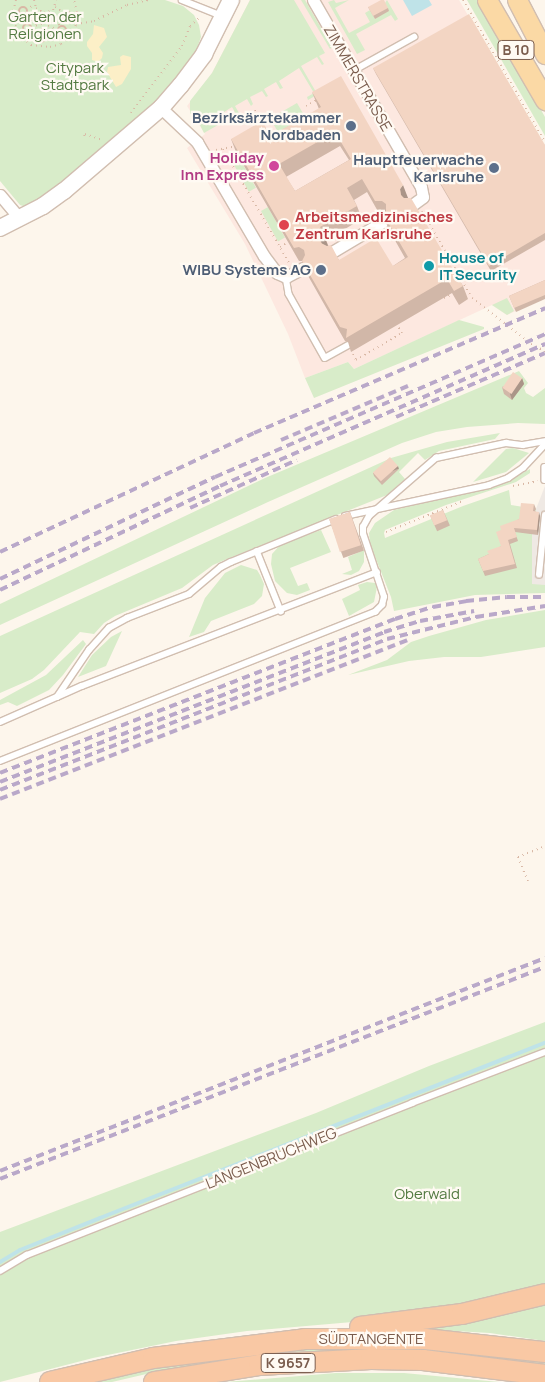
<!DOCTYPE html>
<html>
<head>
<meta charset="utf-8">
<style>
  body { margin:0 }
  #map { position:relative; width:545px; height:1382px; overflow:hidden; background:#fdf6ec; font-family:Manrope,sans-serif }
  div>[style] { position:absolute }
  .commercial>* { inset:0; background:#fde8e0 }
  .industrial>* { inset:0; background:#efe9e4 }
  .green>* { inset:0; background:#d8ecc9; transform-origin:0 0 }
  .sand>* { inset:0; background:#fcefc7 }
  .water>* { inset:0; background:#bfe3e8 }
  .stream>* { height:4px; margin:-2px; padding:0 2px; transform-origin:2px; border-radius:2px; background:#bfe3e8 }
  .path>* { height:2px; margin-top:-1px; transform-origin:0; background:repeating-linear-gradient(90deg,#d9b8a5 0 1px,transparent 0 5px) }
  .path>.ring { margin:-1px; padding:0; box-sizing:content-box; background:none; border:2px solid #d9b8a5; border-radius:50% }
  .roads { filter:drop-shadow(1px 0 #d1beb0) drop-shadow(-1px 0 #d1beb0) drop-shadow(0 1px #d1beb0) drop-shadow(0 -1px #d1beb0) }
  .service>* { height:5.5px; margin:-2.75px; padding:0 2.75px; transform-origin:2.75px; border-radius:2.75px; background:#fff }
  .minor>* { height:11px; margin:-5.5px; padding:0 5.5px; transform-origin:5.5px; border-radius:5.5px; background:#fff }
  .secondary>* { height:16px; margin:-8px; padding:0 8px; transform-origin:8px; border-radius:8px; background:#fff }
  .primary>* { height:19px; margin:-9.5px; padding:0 9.5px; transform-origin:9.5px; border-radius:9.5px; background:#fbd9a5 }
  .trunk>* { height:20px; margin:-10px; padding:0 10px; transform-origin:10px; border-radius:10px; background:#f9c8a4 }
  .rail>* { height:4px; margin-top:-2px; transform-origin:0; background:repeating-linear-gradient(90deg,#b9a8c9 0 8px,transparent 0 13px) }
  .wall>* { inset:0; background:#d1b7a8; transform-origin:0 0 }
  .shaded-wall>* { inset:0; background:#aa9588; transform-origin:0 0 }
  .building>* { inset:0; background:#f3d5c3; transform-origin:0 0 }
  .dots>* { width:14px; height:14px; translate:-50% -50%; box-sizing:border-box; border:2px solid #fffaf3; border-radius:50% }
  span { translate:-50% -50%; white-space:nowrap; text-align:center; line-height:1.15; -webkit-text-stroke:4.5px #fffaf3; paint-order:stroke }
  .shield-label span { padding:1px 4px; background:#fffaf3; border:1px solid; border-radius:4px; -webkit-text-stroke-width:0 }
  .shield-label { font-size:14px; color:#7a5c4d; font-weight:700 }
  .park-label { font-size:15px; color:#537a41 }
  .street-label { font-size:15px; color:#7a5c4d }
  .service-label { font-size:15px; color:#4e5e75; font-weight:700 }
  .right { translate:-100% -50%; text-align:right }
  .hotel-label { font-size:15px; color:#b23c85; font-weight:700 }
  .health-label { font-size:15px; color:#be3a42; font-weight:700 }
  .left { translate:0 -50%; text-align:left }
  .culture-label { font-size:15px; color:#0d838f; font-weight:700 }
</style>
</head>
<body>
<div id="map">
  <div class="commercial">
    <i style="clip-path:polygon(250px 0,459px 0,545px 147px,545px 298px,507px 315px,492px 305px,354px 369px,348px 362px,305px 378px,288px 334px,245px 244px,187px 148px,205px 134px,187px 106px,212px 73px)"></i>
  </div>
  <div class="industrial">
    <i style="clip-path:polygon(545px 486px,545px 585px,532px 585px,532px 534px,536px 509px)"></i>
  </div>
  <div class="green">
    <i style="clip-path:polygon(0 0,165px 0,183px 6px,194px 15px,199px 25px,201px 37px,196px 51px,160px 101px,88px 165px,29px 208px,20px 205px,0 181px)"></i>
    <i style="clip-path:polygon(250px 0,294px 0,325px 53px,319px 56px,324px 64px,322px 65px,317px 57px,301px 66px,316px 92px,341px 81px,308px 100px,307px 97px,314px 93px,299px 68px,279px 81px,283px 88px,280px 89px,276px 82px,264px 89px,268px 96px,266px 97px,262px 91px,250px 97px,253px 104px,251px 106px,247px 99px,235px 106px,239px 113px,236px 114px,232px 107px,221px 114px,225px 121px,204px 133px,199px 123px,190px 113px,190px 101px,212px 73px)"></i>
    <i style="clip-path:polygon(301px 0,305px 0,332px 47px,330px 49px)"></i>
    <i style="clip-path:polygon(334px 0,336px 3px,349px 0,335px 8px,349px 33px,370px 22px,365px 13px,370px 10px,375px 19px,387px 0,398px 19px,395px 21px,391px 15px,356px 34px,365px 50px,357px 54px,328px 2px)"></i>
    <i style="clip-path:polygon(467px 0,478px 0,509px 53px,545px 117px,545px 136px)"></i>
    <i style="left:297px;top:103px;width:16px;height:31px;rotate:60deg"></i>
    <i style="left:236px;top:152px;width:41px;height:8px;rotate:61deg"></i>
    <i style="left:268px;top:207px;width:35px;height:8px;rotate:61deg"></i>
    <i style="clip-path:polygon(507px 298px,514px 311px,507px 315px,492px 305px)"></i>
    <i style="clip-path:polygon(459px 320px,484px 327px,484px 329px,314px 398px,305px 378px,348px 362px,354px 369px)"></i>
    <i style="clip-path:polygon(519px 371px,528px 383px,524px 388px,526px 393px,533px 397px,545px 388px,545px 424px,518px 423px,467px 427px,436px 432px,402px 443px,268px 502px,0 625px,0 604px,265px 478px)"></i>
    <i style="clip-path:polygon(500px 433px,495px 439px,439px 451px,425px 460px,418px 453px,399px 472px,405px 479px,387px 495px,227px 559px,213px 565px,182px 588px,115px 616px,104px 623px,94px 634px,80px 632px,44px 670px,32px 679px,0 693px,0 636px,391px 458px,447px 442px)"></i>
    <i style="clip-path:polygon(513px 448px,529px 453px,506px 472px,473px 482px,506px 449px)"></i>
    <i style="clip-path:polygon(530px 469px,530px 473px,516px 482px,446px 505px,385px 530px,384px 533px,385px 538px,463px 506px,509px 490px,511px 505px,536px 509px,532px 534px,532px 584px,545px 585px,545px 593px,475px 595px,394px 611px,391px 597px,370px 544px,369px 533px,375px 523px,394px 510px,500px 485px)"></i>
    <i style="clip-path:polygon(321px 530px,331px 552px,290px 568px,298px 586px,307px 583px,310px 590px,297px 595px,287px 593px,275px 581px,271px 564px,272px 554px,281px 544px)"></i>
    <i style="clip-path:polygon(364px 550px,364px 562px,359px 571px,351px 575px,342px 574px,352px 570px,348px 557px)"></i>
    <i style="clip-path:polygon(241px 565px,257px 570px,260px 575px,264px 584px,262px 596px,254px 604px,211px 621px,204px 632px,189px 637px,205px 598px,225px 573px)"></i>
    <i style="clip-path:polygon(367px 582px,375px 583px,377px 587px,374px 602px,349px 616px,342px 599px,360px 590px,358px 585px)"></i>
    <i style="clip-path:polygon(545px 610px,545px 647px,481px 657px,444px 657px,409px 661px,348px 675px,387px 660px,411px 642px,429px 636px,486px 620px)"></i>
    <i style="clip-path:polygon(122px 631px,106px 666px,78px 677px,92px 655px,111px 637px)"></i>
    <i style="clip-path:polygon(83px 640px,86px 644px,63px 675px,49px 690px,17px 706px,8px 702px,0 705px,0 700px,46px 675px)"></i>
    <i style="clip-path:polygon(545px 1022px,545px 1287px,503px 1299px,364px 1321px,247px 1331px,176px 1341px,93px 1358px,0 1382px,0 1232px,316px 1113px,429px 1066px)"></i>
    <i style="clip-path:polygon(545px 1300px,545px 1341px,490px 1333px,420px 1329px)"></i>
    <i style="clip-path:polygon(396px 1347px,449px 1350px,545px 1361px,545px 1367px,529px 1364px,155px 1372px,112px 1382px,89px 1382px,194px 1361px,301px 1349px)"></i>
    <i style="clip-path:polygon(336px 1373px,404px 1373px,499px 1382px,226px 1382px)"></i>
  </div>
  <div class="sand">
    <i style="clip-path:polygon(94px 25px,104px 28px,107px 37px,99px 47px,103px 53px,102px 58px,98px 62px,92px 60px,92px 53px,87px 46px,87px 42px,93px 34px)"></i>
    <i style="clip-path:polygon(123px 55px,131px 57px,131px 69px,122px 84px,116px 87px,107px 72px,108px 67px,121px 65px,120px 57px)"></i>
  </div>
  <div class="water">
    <i style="clip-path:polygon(403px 0,429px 0,432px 5px,412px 16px)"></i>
  </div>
  <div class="stream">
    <i style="left:0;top:1262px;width:23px;rotate:-31deg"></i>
    <i style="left:20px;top:1250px;width:86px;rotate:-21.8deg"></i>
    <i style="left:100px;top:1218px;width:478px;rotate:-21.5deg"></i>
  </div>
  <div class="path">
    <i style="left:16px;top:0;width:16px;rotate:104deg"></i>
    <i style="left:12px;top:16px;width:20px;rotate:70deg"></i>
    <i style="left:19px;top:35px;width:16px;rotate:40deg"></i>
    <i style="left:31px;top:45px;width:19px;rotate:6deg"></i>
    <i style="left:50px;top:47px;width:11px;rotate:-15deg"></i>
    <i style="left:61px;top:44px;width:18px;rotate:-45deg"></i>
    <i style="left:74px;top:31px;width:15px;rotate:-74deg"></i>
    <i style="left:78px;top:17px;width:17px;rotate:-103deg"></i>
    <i style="left:34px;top:0;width:8px;rotate:76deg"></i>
    <i style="left:36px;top:8px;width:9px;rotate:32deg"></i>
    <i style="left:44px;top:13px;width:9px;rotate:-18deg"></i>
    <i style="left:53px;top:10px;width:10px;rotate:-73deg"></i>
    <i style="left:463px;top:0;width:164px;rotate:60deg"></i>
    <i class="ring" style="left:19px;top:7px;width:6px;height:6px"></i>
    <i style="left:55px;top:7px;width:11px;rotate:34deg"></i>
    <i style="left:26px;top:9px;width:10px;rotate:-24deg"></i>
    <i class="ring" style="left:62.5px;top:11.5px;width:7px;height:7px"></i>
    <i style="left:50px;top:12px;width:17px;rotate:54deg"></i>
    <i style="left:26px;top:14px;width:36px;rotate:27deg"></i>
    <i style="left:23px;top:15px;width:9px;rotate:77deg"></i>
    <i class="ring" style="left:23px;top:24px;width:6px;height:6px"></i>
    <i style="left:76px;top:24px;width:18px;rotate:-9deg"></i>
    <i style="left:94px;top:21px;width:37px;rotate:-26deg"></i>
    <i style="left:127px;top:5px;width:22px;rotate:-13deg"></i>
    <i style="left:29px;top:25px;width:17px;rotate:-59deg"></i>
    <i class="ring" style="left:58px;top:26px;width:6px;height:6px"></i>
    <i style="left:31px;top:27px;width:34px;rotate:-17deg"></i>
    <i style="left:30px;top:31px;width:9px;rotate:32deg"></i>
    <i style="left:42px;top:34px;width:21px;rotate:-85deg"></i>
    <i class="ring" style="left:37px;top:34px;width:6px;height:6px"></i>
    <i style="left:45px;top:37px;width:14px;rotate:-21deg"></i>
    <i style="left:306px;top:106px;width:13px;rotate:-29deg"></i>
    <i style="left:255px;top:110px;width:15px;rotate:62deg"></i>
    <i style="left:131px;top:113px;width:84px;rotate:-52.7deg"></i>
    <i style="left:182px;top:46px;width:22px;rotate:-68deg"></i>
    <i style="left:190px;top:26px;width:15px;rotate:-42deg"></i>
    <i style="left:84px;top:136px;width:2px;rotate:-63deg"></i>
    <i style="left:85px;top:134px;width:18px;rotate:19deg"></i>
    <i style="left:223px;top:149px;width:132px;rotate:59.9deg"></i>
    <i style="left:216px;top:150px;width:20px;rotate:-11deg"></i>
    <i style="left:422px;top:211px;width:100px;rotate:60.1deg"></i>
    <i style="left:472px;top:298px;width:75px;rotate:37.9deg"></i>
    <i style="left:531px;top:344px;width:16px;rotate:27deg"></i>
    <i style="left:280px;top:247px;width:9px;rotate:-32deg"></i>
    <i style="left:444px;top:298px;width:12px;rotate:-24deg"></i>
    <i style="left:353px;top:354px;width:7px;rotate:63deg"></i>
    <i style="left:356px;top:360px;width:53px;rotate:-30.4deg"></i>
    <i style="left:402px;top:333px;width:9px;rotate:-122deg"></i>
    <i style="left:513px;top:486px;width:25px;rotate:-11deg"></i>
    <i style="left:386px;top:532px;width:83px;rotate:-21.9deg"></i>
    <i style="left:528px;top:881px;width:26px;rotate:-113deg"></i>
    <i style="left:518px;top:857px;width:29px;rotate:-22deg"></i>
  </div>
  <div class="roads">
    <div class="service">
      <i style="left:182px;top:0;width:43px;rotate:21.8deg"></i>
      <i style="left:353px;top:71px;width:70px;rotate:-29.1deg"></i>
      <i style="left:286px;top:277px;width:17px;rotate:80deg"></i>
      <i style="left:289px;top:294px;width:73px;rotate:60.6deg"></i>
      <i style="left:325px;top:358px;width:26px;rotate:-29deg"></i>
      <i style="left:545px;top:467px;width:13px;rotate:90deg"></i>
      <i style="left:345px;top:516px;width:147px;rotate:-12.1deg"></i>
      <i style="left:489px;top:485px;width:20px;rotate:-20deg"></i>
      <i style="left:508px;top:478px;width:18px;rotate:-34deg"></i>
      <i style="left:523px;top:468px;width:33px;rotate:-47deg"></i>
      <i style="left:257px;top:551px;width:65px;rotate:68.2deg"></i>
      <i style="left:539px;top:575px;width:60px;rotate:-84.3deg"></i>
      <i style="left:57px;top:697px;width:27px;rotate:-24deg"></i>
      <i style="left:82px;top:686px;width:316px;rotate:-21.1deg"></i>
      <i style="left:0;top:722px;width:62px;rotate:-23.7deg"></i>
      <i style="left:57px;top:697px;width:57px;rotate:-55.8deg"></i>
      <i style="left:89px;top:650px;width:30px;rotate:-48deg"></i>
      <i style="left:109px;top:628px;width:21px;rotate:-29deg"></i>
      <i style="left:127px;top:618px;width:66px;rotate:-21.2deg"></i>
      <i style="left:189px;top:594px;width:42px;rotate:-40.2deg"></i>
      <i style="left:221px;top:567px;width:11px;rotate:-27deg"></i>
      <i style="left:231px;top:562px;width:113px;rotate:-22.3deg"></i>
      <i style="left:0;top:761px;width:404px;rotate:-21.7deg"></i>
      <i style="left:375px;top:612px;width:10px;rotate:-45deg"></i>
      <i style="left:382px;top:605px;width:8px;rotate:-76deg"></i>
      <i style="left:384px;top:597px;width:66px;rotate:-108.4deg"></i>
      <i style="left:363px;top:534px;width:7px;rotate:-90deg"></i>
      <i style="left:363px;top:527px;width:13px;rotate:-61deg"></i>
      <i style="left:369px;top:516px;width:89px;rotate:-40.9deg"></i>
      <i style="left:436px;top:458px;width:72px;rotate:-12.1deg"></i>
      <i style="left:506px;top:443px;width:17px;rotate:7deg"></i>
      <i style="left:523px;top:445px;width:22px;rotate:-10deg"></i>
      <i style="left:0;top:1271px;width:31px;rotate:-31deg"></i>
      <i style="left:27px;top:1255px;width:414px;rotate:-21.5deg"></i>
      <i style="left:412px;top:1103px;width:142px;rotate:-21deg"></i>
    </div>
    <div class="minor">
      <i style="left:313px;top:0;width:216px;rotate:60deg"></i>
      <i style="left:421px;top:187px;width:10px;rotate:79deg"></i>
      <i style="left:423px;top:197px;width:14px;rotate:144deg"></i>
      <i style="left:161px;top:108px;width:50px;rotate:43.4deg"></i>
      <i style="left:197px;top:142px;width:132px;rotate:59.6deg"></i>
      <i style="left:264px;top:256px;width:21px;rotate:53deg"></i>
      <i style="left:277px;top:273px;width:10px;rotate:24deg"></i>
      <i style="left:286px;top:277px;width:19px;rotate:-28deg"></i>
      <i style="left:0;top:195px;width:31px;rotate:50deg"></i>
      <i style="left:332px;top:252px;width:61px;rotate:-30.8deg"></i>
    </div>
    <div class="secondary">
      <i style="left:0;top:228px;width:48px;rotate:-27.1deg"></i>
      <i style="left:43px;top:206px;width:26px;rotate:-36deg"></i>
      <i style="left:64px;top:191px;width:128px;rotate:-40.6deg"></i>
      <i style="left:161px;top:108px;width:30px;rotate:-49deg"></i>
      <i style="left:181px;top:85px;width:39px;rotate:-53deg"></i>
      <i style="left:204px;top:54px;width:60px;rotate:-63.4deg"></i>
    </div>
    <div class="primary">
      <i style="left:487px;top:0;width:116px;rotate:59.9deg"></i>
      <i style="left:517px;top:0;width:61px;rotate:62.6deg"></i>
    </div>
    <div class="trunk">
      <i style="left:360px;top:1327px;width:103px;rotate:-7.3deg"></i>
      <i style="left:462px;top:1314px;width:85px;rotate:-13.5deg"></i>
      <i style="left:50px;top:1382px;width:106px;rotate:-13.1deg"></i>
      <i style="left:153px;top:1358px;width:153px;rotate:-7.1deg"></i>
      <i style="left:305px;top:1339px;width:120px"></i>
      <i style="left:425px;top:1339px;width:121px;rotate:6.2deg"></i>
      <i style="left:154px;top:1382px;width:106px;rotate:-9.2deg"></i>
      <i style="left:259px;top:1365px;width:112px;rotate:-3.1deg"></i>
      <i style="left:371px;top:1359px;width:52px;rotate:1.1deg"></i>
      <i style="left:423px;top:1360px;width:123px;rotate:7deg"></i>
    </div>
  </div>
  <div class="rail">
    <i style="left:396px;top:417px;width:162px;rotate:-23.2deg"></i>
    <i style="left:281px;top:440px;width:142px;rotate:-23.1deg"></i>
    <i style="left:190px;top:508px;width:117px;rotate:-24.2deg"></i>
    <i style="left:0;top:552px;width:280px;rotate:-25.1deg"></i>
    <i style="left:254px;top:433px;width:317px;rotate:-23.2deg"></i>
    <i style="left:0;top:579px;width:238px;rotate:-25.4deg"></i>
    <i style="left:215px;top:477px;width:360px;rotate:-23.4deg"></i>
    <i style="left:0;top:590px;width:243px;rotate:-25.3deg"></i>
    <i style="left:220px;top:486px;width:355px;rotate:-23.6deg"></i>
    <i style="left:0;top:773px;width:424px;rotate:-21.3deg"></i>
    <i style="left:395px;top:619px;width:40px;rotate:-18deg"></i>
    <i style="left:433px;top:607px;width:34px;rotate:-10deg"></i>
    <i style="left:466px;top:601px;width:41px;rotate:-5.6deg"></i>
    <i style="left:507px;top:597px;width:38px"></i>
    <i style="left:0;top:782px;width:412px;rotate:-21.3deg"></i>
    <i style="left:384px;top:632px;width:38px;rotate:-17deg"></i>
    <i style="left:420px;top:621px;width:55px;rotate:-10.5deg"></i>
    <i style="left:0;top:790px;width:415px;rotate:-21.3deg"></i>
    <i style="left:387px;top:639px;width:92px;rotate:-13.9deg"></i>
    <i style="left:476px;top:617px;width:70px;rotate:-9.1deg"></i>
    <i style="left:0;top:799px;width:440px;rotate:-21.3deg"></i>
    <i style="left:0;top:1171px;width:585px;rotate:-21.35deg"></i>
    <i style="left:0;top:1179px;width:585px;rotate:-21.26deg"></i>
  </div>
  <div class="wall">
    <i style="clip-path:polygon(368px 7px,388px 8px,389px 11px,375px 19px)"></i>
    <i style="clip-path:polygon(373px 68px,545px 145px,545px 240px,491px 271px,376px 74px)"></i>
    <i style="clip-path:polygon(evenodd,312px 92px,408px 198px,463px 286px,468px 299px,459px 305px,452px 293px,351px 352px,348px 342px,345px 341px,307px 274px,302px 261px,299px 261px,236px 152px,231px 139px,271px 136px,319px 109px,312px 92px,340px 146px,349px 160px,295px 191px,286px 177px,340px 146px,312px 92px,367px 192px,380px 215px,383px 214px,388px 228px,405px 258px,393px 266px,339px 260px,328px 245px,326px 240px,362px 219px,357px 206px,354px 200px,367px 192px)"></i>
    <i style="clip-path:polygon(545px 280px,545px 299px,516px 312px,509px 296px)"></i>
    <i style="clip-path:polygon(522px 378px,524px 384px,512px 400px,504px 394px,502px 387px)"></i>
    <i style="clip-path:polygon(399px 469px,382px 485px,374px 476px,373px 473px)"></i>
    <i style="clip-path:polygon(534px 504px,536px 509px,535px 511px,540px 516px,538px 535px,515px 532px,518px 541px,510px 544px,517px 568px,485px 576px,478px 559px,489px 554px,501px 546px,501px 530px,519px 519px)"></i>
    <i style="left:443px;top:510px;width:17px;height:14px;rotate:66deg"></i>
    <i style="left:350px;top:512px;width:41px;height:22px;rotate:70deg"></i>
  </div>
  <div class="shaded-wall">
    <i style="clip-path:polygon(403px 185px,408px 198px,405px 202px,401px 195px,400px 189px)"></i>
    <i style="clip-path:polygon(323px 232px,328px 246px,325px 252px,320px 238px)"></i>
    <i style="clip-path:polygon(522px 378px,524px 384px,512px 400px,510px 394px)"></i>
    <i style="left:398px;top:466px;width:3px;height:23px;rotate:72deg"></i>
    <i style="clip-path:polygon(539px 512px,540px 516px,538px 535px,537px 530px)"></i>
  </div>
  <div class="building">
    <i style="clip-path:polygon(381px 0,384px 0,388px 8px,373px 16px,368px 7px)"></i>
    <i style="clip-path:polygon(469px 14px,545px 145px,545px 233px,489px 266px,373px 68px)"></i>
    <i style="clip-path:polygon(evenodd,341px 76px,403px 185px,400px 189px,401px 195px,404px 198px,411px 198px,463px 286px,454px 291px,447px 279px,346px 338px,347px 329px,340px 327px,302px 261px,305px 255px,304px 250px,299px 247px,294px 248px,231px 139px,262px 121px,271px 136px,321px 107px,312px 92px,341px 76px,335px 132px,351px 159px,295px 191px,279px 164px,335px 132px,341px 76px,362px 179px,375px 201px,382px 201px,386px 204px,386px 211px,383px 214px,408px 257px,393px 266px,376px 238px,339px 260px,331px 245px,327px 246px,321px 243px,320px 238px,323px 232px,320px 227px,357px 206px,347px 188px,362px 179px)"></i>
    <i style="clip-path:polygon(545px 280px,545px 295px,514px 308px,509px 296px)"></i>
    <i style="left:513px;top:372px;width:11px;height:19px;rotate:34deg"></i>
    <i style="left:390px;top:457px;width:12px;height:23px;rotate:48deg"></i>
    <i style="clip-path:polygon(521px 503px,534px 504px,533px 511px,539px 512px,537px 530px,514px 528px,517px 537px,508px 540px,515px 564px,483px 571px,478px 559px,489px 554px,487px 551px,501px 546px,496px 532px,501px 530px,500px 526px,519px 519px)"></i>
    <i style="left:443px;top:510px;width:11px;height:14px;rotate:68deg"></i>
    <i style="left:350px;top:512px;width:35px;height:22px;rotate:72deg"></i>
  </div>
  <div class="dots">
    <i style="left:351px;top:126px;background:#5c6f8a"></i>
    <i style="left:274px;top:166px;background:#d1479c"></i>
    <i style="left:494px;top:168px;background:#5c6f8a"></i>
    <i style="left:284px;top:225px;background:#e0444e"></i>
    <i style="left:429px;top:266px;background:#0f9aa8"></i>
    <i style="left:321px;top:270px;background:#5c6f8a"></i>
  </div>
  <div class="shield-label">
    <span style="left:516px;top:50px">B 10</span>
    <span style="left:288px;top:1363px">K 9657</span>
  </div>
  <div class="park-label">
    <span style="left:45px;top:25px">Garten der<br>Religionen</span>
    <span style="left:75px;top:76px">Citypark<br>Stadtpark</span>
    <span style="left:427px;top:1194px">Oberwald</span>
  </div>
  <div class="street-label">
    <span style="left:358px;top:78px;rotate:60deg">ZIMMERSTRASSE</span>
    <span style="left:271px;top:1158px;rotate:-22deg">LANGENBRUCHWEG</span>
    <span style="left:371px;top:1339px">SÜDTANGENTE</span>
  </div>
  <div class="service-label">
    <span class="right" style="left:341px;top:126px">Bezirksärztekammer<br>Nordbaden</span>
    <span class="right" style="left:484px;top:168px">Hauptfeuerwache<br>Karlsruhe</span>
    <span class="right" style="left:311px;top:270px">WIBU Systems AG</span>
  </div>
  <div class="hotel-label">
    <span class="right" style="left:264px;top:166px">Holiday<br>Inn Express</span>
  </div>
  <div class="health-label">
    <span class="left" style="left:295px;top:225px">Arbeitsmedizinisches<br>Zentrum Karlsruhe</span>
  </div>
  <div class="culture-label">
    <span class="left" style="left:439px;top:266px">House of<br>IT Security</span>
  </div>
</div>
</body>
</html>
